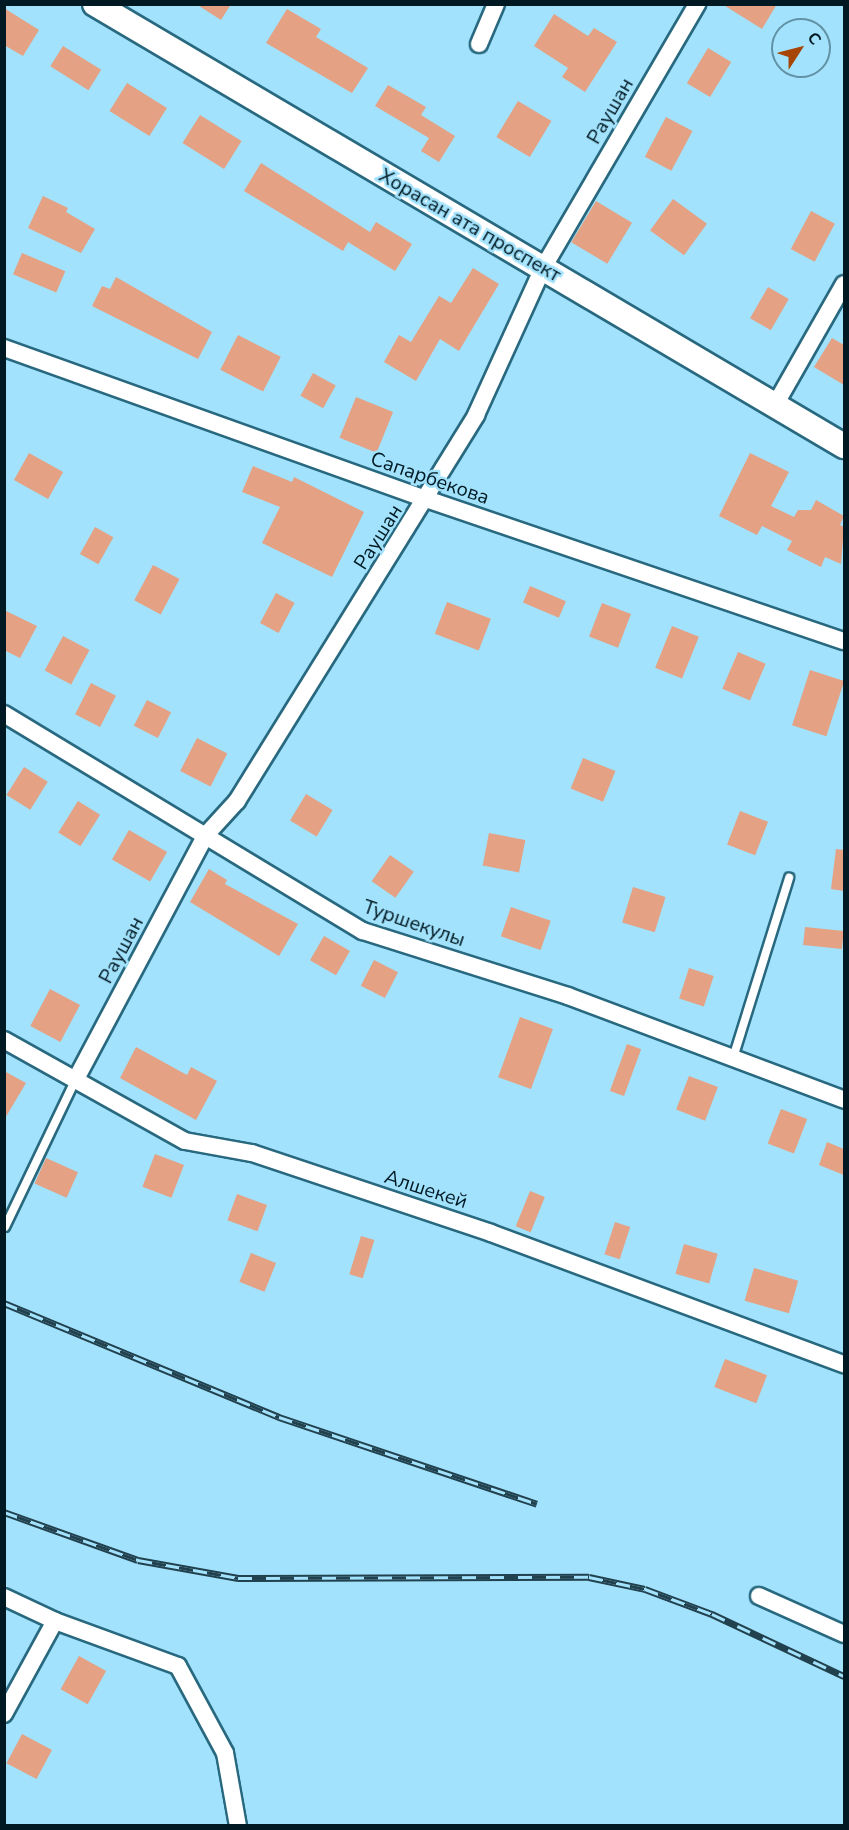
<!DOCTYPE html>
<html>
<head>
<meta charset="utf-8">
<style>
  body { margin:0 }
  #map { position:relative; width:849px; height:1830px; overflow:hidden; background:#a2e2fc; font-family:"Nunito Sans",sans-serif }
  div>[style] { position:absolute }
  .building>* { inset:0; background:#e4a183; transform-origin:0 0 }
  .roads { filter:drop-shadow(2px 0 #29697f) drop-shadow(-2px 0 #29697f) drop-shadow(0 2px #29697f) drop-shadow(0 -2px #29697f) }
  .lane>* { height:8px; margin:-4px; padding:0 4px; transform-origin:4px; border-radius:4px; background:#fff }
  .street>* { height:16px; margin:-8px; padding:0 8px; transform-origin:8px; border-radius:8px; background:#fff }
  .secondary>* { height:24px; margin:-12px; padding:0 12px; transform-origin:12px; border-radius:12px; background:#fff }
  .rail>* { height:7px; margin-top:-3.5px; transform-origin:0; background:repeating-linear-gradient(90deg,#a2e2fc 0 14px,#21414e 0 28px); box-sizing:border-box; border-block:2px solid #21414e }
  span { translate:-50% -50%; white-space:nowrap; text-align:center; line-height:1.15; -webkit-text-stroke:5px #a2e2fc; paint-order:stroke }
  .street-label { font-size:20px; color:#011922 }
  .frame { position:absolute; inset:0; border:6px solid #011922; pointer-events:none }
  .north { position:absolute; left:771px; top:18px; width:60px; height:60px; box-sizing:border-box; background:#a2e2fc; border:2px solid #6292a5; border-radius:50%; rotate:54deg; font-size:16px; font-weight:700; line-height:24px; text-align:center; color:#011922 }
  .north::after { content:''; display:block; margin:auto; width:21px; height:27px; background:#a74506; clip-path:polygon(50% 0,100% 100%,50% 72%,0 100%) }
</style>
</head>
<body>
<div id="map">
  <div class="building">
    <i style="clip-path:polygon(196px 4px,231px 4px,221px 20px)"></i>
    <i style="clip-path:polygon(722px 4px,777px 4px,762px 29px)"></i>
    <i style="clip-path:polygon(4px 8px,39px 30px,23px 56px,4px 45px)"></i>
    <i style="clip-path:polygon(287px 9px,321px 29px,316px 37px,368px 68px,352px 93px,266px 43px)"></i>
    <i style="clip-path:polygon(554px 14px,588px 36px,594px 28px,617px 42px,585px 92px,562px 77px,568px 68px,534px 46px)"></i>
    <i style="left:63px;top:46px;width:45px;height:24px;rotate:32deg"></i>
    <i style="left:708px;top:48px;width:27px;height:41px;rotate:31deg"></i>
    <i style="left:127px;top:83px;width:47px;height:33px;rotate:32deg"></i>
    <i style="clip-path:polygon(388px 85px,426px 107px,421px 115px,455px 136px,439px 162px,421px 151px,429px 138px,375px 106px)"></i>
    <i style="left:518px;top:101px;width:39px;height:42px;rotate:31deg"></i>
    <i style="left:200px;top:115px;width:49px;height:33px;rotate:32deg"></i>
    <i style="left:666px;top:117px;width:30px;height:45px;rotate:28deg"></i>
    <i style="clip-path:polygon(261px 163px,370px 232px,376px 222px,412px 244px,395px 271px,348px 242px,343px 251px,244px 191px)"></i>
    <i style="clip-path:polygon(43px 196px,68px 208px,66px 212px,95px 229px,81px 253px,28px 228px)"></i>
    <i style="left:673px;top:199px;width:42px;height:39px;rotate:36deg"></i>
    <i style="left:596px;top:201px;width:42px;height:48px;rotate:31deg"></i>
    <i style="left:811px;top:211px;width:27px;height:43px;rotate:28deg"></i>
    <i style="left:22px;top:253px;width:47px;height:23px;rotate:23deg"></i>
    <i style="clip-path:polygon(473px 268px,499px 284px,459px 351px,440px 339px,416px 381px,384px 362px,399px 335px,411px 342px,439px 296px,451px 303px)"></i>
    <i style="clip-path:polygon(116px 277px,212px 332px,198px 359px,92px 306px,102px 286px,110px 289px)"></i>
    <i style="left:768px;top:287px;width:24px;height:36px;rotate:30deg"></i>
    <i style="left:238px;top:335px;width:48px;height:39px;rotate:27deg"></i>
    <i style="clip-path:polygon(832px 338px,844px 345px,844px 385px,814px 367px)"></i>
    <i style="left:313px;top:373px;width:26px;height:26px;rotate:29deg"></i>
    <i style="left:356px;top:397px;width:40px;height:44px;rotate:22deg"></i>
    <i style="left:29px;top:453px;width:39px;height:31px;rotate:29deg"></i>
    <i style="clip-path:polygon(750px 453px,789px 472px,771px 506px,794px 517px,798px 510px,811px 510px,816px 500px,844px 516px,840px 525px,844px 527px,841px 564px,825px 557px,821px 567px,787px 550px,792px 541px,762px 526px,757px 535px,719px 516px)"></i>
    <i style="clip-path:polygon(253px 466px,292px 482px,294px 477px,364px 512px,332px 577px,262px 543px,280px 507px,242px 492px)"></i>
    <i style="left:95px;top:527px;width:21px;height:31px;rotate:29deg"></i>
    <i style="left:153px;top:565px;width:30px;height:40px;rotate:28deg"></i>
    <i style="left:530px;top:586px;width:39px;height:18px;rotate:23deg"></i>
    <i style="left:276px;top:593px;width:21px;height:34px;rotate:28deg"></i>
    <i style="left:447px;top:602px;width:47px;height:34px;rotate:21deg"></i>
    <i style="left:602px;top:603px;width:31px;height:36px;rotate:21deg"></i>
    <i style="clip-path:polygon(4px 610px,37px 626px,20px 658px,4px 650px)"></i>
    <i style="left:672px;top:626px;width:29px;height:45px;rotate:22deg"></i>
    <i style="left:63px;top:636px;width:30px;height:39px;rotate:28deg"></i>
    <i style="left:738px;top:652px;width:30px;height:40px;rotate:23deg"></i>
    <i style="left:810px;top:670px;width:36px;height:58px;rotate:18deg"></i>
    <i style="left:91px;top:683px;width:28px;height:35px;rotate:27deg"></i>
    <i style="left:147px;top:700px;width:27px;height:29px;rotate:27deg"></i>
    <i style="left:197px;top:738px;width:34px;height:37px;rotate:27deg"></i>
    <i style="left:583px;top:758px;width:35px;height:33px;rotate:22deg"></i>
    <i style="left:24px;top:767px;width:28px;height:33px;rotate:32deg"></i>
    <i style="left:306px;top:794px;width:31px;height:31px;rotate:31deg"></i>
    <i style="left:78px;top:801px;width:26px;height:37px;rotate:32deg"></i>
    <i style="left:740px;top:811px;width:30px;height:36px;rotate:21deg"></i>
    <i style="left:129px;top:830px;width:44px;height:34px;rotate:30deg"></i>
    <i style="left:489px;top:833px;width:37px;height:33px;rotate:11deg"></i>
    <i style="clip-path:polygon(836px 849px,844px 850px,844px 891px,831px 889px)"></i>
    <i style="left:390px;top:855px;width:29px;height:32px;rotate:35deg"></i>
    <i style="clip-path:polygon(209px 869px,227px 880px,225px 884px,298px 924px,279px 956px,190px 902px)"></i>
    <i style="left:633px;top:887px;width:34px;height:37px;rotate:17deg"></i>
    <i style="left:511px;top:907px;width:42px;height:31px;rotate:19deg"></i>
    <i style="left:805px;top:927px;width:39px;height:18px;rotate:6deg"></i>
    <i style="left:324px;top:936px;width:30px;height:28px;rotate:30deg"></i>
    <i style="left:374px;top:960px;width:27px;height:29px;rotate:27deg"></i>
    <i style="left:689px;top:968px;width:26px;height:32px;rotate:18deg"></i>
    <i style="left:50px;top:989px;width:34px;height:42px;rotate:28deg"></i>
    <i style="left:520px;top:1017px;width:35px;height:64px;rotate:20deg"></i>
    <i style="left:627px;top:1044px;width:15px;height:50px;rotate:20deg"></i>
    <i style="clip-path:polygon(136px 1047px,187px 1075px,191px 1067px,217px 1081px,196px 1120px,120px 1078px)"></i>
    <i style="clip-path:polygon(4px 1071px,26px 1083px,4px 1120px)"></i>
    <i style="left:689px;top:1076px;width:31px;height:36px;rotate:21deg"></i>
    <i style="left:781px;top:1109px;width:28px;height:37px;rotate:21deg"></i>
    <i style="clip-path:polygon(827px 1142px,844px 1149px,844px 1175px,819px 1165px)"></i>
    <i style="left:155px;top:1154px;width:31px;height:35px;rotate:21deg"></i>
    <i style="left:46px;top:1158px;width:35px;height:28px;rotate:24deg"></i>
    <i style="left:530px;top:1191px;width:16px;height:38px;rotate:22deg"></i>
    <i style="left:237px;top:1194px;width:32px;height:28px;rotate:20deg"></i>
    <i style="left:615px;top:1222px;width:16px;height:34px;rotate:18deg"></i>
    <i style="left:361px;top:1236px;width:14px;height:40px;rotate:17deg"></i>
    <i style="left:684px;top:1244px;width:35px;height:31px;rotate:16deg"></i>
    <i style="left:251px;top:1253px;width:27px;height:31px;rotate:22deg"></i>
    <i style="left:754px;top:1268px;width:46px;height:34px;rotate:16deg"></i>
    <i style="left:725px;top:1359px;width:45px;height:30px;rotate:21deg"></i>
    <i style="left:79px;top:1656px;width:31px;height:38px;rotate:29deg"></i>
    <i style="left:22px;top:1734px;width:34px;height:33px;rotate:28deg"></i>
  </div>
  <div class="roads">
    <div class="lane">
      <i style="left:733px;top:1058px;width:189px;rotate:-72.7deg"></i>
      <i style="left:5px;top:1227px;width:164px;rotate:-64.4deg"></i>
    </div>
    <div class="street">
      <i style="left:479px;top:44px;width:43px;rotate:-67deg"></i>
      <i style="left:4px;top:348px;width:448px;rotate:19.7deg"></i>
      <i style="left:426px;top:499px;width:441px;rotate:18.8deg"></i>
      <i style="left:775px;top:405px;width:139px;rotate:-60.3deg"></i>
      <i style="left:4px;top:714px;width:419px;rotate:31.2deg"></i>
      <i style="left:363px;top:931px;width:215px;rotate:17.6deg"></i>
      <i style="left:568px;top:996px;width:295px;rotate:20.6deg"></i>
      <i style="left:4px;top:1040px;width:207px;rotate:29.2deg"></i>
      <i style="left:185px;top:1141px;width:68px;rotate:10.2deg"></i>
      <i style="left:252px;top:1153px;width:252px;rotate:18.5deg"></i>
      <i style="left:491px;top:1233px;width:377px;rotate:20.4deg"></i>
      <i style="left:76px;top:1079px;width:275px;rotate:-62deg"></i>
      <i style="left:205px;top:836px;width:47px;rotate:-47.6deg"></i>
      <i style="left:237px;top:801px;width:454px;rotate:-58.2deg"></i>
      <i style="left:476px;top:415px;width:162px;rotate:-65.5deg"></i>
      <i style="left:543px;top:268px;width:306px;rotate:-59.7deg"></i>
      <i style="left:759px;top:1596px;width:93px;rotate:24.1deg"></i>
      <i style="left:4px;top:1597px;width:56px;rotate:25.2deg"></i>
      <i style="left:55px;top:1621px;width:131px;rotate:20.1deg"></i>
      <i style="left:178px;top:1666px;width:99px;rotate:61.6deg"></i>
      <i style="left:225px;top:1753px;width:74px;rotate:79.9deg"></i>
      <i style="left:4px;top:1714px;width:106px;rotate:-61.3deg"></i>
    </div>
    <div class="secondary">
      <i style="left:95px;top:4px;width:870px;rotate:30.55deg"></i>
    </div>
  </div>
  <div class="rail">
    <i style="left:4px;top:1303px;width:298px;rotate:22.5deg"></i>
    <i style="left:279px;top:1417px;width:272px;rotate:18.6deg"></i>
    <i style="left:4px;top:1512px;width:142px;rotate:19.7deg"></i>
    <i style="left:138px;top:1560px;width:102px;rotate:10.2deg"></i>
    <i style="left:238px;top:1578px;width:351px;rotate:-0.2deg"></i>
    <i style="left:589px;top:1577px;width:57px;rotate:12.1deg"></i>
    <i style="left:645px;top:1589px;width:72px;rotate:20.5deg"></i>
    <i style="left:712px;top:1614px;width:146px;rotate:25.2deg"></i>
  </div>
  <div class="street-label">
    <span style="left:610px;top:111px;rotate:-60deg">Раушан</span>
    <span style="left:470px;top:225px;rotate:30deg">Хорасан ата проспект</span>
    <span style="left:430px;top:478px;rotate:19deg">Сапарбекова</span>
    <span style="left:378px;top:537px;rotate:-58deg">Раушан</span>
    <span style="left:414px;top:923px;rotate:19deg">Туршекулы</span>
    <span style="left:121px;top:950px;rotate:-62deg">Раушан</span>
    <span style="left:426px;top:1189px;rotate:18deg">Алшекей</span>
  </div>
  <div class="frame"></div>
  <div class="north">С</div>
</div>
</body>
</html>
